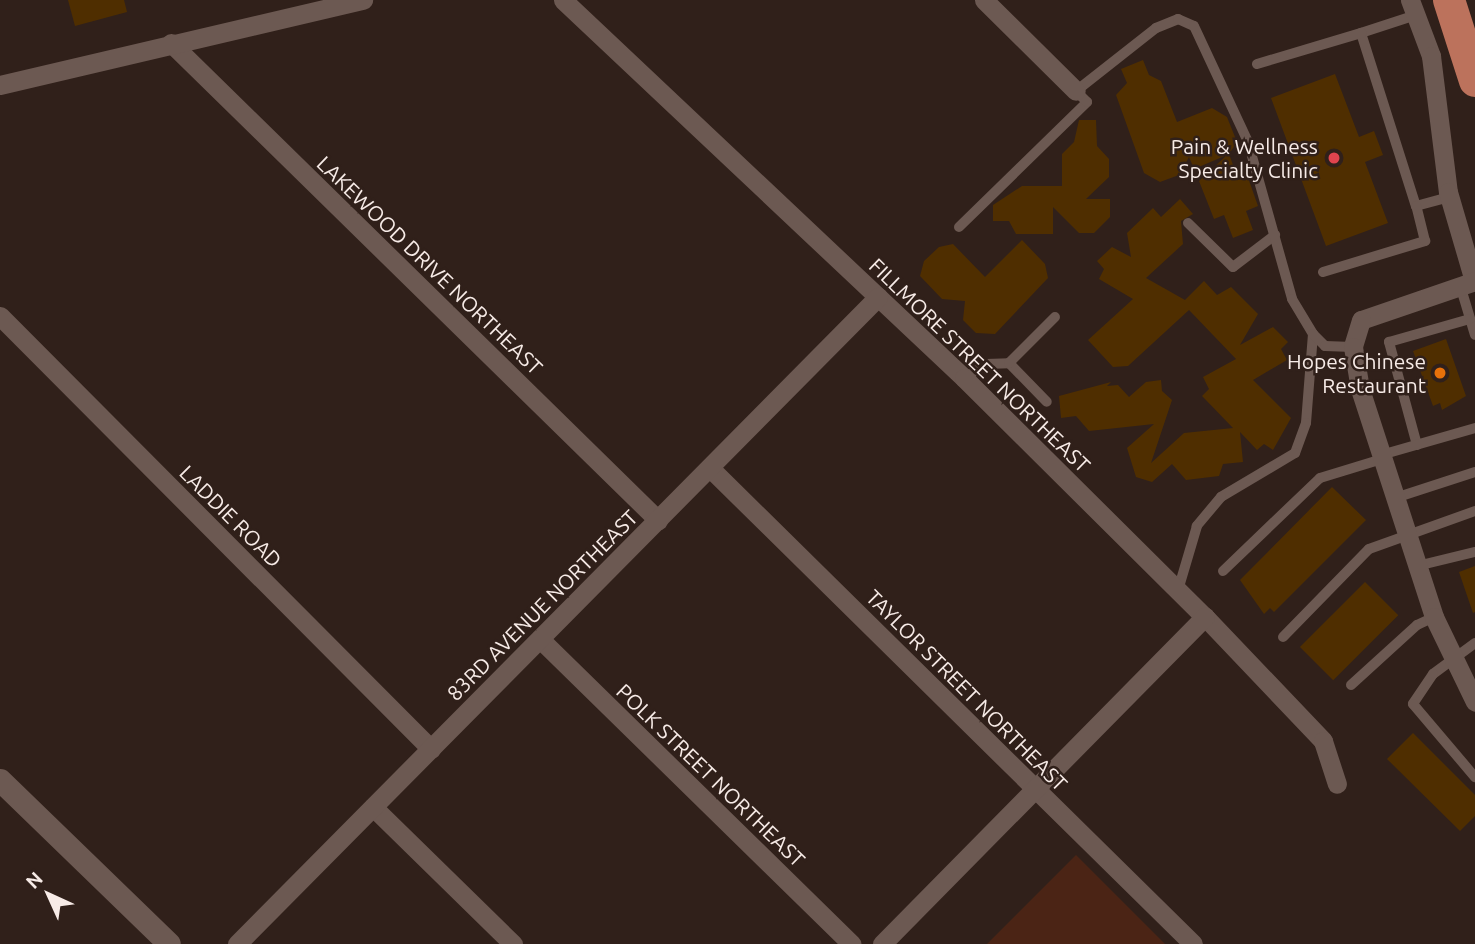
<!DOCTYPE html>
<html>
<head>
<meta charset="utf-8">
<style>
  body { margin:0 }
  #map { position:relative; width:1475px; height:944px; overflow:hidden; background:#30201a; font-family:Ubuntu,sans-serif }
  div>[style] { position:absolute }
  .green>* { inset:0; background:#4b2415 }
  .building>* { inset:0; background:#4f2e00; transform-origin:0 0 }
  .service>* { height:10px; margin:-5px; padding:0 5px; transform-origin:5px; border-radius:5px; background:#6c5952 }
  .minor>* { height:19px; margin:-9.5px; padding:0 9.5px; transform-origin:9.5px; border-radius:9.5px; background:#6c5952 }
  .tertiary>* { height:23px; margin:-11.5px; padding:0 11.5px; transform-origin:11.5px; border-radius:11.5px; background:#6c5952 }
  .trunk>* { height:32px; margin:-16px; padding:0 16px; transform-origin:16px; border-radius:16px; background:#bc725c }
  .dots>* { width:19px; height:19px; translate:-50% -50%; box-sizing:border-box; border:4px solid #30201a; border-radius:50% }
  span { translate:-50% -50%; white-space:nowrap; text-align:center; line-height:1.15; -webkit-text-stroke:5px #30201a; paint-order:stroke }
  .poi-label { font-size:21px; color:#f7ebe7 }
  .right { translate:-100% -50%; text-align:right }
  .street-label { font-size:21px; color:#f7ebe7 }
  .north { position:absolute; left:14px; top:860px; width:70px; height:70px; -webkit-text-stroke:5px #30201a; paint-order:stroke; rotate:315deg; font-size:19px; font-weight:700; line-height:28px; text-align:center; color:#f7ebe7 }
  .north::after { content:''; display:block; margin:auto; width:24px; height:32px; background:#f7ebe7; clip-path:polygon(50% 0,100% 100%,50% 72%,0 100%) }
</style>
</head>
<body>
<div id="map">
  <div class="green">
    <i style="clip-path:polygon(1076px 855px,1165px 944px,987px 944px)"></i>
  </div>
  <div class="building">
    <i style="clip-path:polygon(68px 0,124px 0,127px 12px,75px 26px)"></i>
    <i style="clip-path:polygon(1143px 60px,1149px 75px,1161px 81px,1177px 122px,1212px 108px,1227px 117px,1237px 142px,1229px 154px,1236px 173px,1245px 169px,1258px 206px,1246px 211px,1253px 230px,1233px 238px,1224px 215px,1214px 219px,1199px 181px,1227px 155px,1194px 169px,1189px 157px,1179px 175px,1160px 182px,1144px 173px,1116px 95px,1127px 83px,1121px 69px)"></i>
    <i style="clip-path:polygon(1335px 74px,1359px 137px,1374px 131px,1383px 155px,1365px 162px,1388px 223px,1326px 246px,1271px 98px)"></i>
    <i style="clip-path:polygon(1079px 120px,1096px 120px,1097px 146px,1109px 159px,1109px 177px,1086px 199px,1110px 199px,1110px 217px,1094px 233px,1079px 233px,1053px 207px,1053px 234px,1016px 234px,1009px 221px,993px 221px,993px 205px,1022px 186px,1062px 186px,1062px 154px,1074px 142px)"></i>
    <i style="clip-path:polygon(1180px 199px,1193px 214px,1181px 221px,1183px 244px,1146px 278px,1185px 300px,1204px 281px,1217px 295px,1231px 287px,1258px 314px,1240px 345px,1273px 327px,1288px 342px,1281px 349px,1287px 360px,1253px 380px,1291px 418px,1273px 450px,1264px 444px,1257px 450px,1240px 432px,1243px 462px,1223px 464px,1219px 476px,1186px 480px,1172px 464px,1152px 482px,1136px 477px,1127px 448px,1154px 424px,1089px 431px,1076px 416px,1061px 418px,1059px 396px,1111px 382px,1107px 386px,1118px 385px,1129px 397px,1146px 382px,1161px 380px,1162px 391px,1172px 400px,1151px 463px,1184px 433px,1233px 428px,1202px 396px,1209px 389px,1203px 377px,1236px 359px,1189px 310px,1128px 366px,1113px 367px,1088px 340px,1133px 299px,1099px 279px,1104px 269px,1097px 261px,1112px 247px,1131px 257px,1127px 233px,1153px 208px,1161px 217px)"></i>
    <i style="clip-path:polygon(1022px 240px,1045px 264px,1048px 278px,995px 334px,976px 333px,963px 320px,965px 301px,942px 299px,920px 276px,924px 261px,939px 247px,953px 244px,985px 277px)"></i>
    <i style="clip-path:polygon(1446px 339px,1466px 396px,1442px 410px,1440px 403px,1433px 406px,1413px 351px)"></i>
    <i style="clip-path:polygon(1332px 487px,1366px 520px,1274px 612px,1270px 608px,1264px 614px,1240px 580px)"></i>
    <i style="clip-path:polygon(1475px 566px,1475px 612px,1473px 613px,1459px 572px)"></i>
    <i style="left:1365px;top:582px;width:47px;height:92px;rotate:45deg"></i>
    <i style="clip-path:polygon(1413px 733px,1475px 795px,1475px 816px,1460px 831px,1387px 759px)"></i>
  </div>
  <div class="service">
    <i style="left:1416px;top:15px;width:58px;rotate:161.9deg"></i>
    <i style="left:1361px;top:33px;width:182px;rotate:72.4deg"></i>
    <i style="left:1416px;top:206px;width:35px;rotate:-15deg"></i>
    <i style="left:1257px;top:64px;width:109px;rotate:-16.6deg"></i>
    <i style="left:1188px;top:223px;width:63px;rotate:44.4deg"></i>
    <i style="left:1233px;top:267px;width:53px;rotate:-37.3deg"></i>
    <i style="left:959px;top:227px;width:179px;rotate:-44.3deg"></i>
    <i style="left:1087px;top:102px;width:16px;rotate:-135deg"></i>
    <i style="left:1076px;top:91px;width:102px;rotate:-38.2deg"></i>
    <i style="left:1156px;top:28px;width:24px;rotate:-22deg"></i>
    <i style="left:1178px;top:19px;width:17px;rotate:24deg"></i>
    <i style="left:1194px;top:26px;width:128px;rotate:65deg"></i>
    <i style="left:1248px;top:142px;width:163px;rotate:74.3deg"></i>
    <i style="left:1292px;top:299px;width:41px;rotate:59deg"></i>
    <i style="left:1313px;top:334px;width:89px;rotate:94.5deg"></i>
    <i style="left:1306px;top:423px;width:32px;rotate:110deg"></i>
    <i style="left:1295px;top:453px;width:86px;rotate:149.3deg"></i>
    <i style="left:1221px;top:497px;width:38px;rotate:130deg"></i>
    <i style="left:1197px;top:526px;width:67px;rotate:106.5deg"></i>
    <i style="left:1323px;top:272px;width:107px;rotate:-16.9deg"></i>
    <i style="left:1425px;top:241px;width:36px;rotate:-104deg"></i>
    <i style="left:1460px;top:285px;width:52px;rotate:73.3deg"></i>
    <i style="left:1313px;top:334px;width:17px;rotate:45deg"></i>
    <i style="left:1325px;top:346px;width:28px;rotate:2deg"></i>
    <i style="left:1009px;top:363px;width:54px;rotate:45.7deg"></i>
    <i style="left:964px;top:378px;width:26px;rotate:-32deg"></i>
    <i style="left:986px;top:364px;width:23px;rotate:-2deg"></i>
    <i style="left:1009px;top:363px;width:65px;rotate:-45deg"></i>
    <i style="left:1417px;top:445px;width:107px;rotate:-105.2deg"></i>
    <i style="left:1389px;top:342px;width:84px;rotate:-15.9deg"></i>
    <i style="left:1381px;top:455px;width:98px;rotate:-16deg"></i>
    <i style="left:1395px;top:498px;width:84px;rotate:-18deg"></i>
    <i style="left:1417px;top:566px;width:60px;rotate:-13.6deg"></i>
    <i style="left:1223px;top:571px;width:134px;rotate:-43.8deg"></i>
    <i style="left:1320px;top:478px;width:65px;rotate:-17deg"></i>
    <i style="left:1283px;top:637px;width:123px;rotate:-45.7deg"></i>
    <i style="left:1369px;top:549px;width:113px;rotate:-19.7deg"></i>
    <i style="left:1475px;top:643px;width:52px;rotate:143.6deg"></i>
    <i style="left:1433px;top:674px;width:36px;rotate:124deg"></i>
    <i style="left:1413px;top:704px;width:96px;rotate:49.7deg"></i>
    <i style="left:1351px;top:685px;width:89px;rotate:-42.3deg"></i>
    <i style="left:1417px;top:625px;width:19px;rotate:-25deg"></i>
  </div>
  <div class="minor">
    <i style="left:563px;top:0;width:551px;rotate:43.31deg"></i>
    <i style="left:964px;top:378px;width:342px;rotate:44.8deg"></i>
    <i style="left:1207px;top:619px;width:168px;rotate:46.4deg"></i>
    <i style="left:1323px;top:741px;width:45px;rotate:72deg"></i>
    <i style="left:984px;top:0;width:129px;rotate:44.7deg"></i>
    <i style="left:1410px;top:0;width:60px;rotate:69.4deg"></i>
    <i style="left:1431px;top:56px;width:137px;rotate:82.9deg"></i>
    <i style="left:1448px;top:192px;width:93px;rotate:73.7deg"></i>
    <i style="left:171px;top:43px;width:682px;rotate:44.41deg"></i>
    <i style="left:0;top:85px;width:373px;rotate:-13.2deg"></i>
    <i style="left:1475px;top:281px;width:120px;rotate:161.1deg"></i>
    <i style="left:1361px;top:320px;width:28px;rotate:107deg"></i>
    <i style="left:1353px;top:347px;width:43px;rotate:80.5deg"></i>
    <i style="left:1360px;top:389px;width:240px;rotate:72deg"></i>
    <i style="left:1434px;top:617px;width:94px;rotate:64.2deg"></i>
    <i style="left:0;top:316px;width:611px;rotate:45.13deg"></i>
    <i style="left:710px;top:468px;width:678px;rotate:44.58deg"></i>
    <i style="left:540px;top:639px;width:436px;rotate:44.4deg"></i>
    <i style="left:373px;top:807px;width:196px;rotate:44.4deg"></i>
    <i style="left:237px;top:944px;width:911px;rotate:-45.27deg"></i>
    <i style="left:882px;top:944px;width:460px;rotate:-45.4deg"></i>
  </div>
  <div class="tertiary">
    <i style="left:0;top:780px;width:235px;rotate:44.1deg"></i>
  </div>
  <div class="trunk">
    <i style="left:1449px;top:0;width:85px;rotate:72.2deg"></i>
  </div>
  <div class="dots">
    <i style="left:1334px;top:158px;background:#e0444e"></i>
    <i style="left:1440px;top:373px;background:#e8710a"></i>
  </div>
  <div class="poi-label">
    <span class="right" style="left:1318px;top:158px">Pain &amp; Wellness<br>Specialty Clinic</span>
    <span class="right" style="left:1426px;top:373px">Hopes Chinese<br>Restaurant</span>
  </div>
  <div class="street-label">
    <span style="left:430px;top:265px;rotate:44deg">LAKEWOOD DRIVE NORTHEAST</span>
    <span style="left:980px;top:365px;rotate:44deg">FILLMORE STREET NORTHEAST</span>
    <span style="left:231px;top:516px;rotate:45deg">LADDIE ROAD</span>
    <span style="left:542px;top:605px;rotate:-45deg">83RD AVENUE NORTHEAST</span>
    <span style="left:967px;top:690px;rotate:45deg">TAYLOR STREET NORTHEAST</span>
    <span style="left:711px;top:775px;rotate:44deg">POLK STREET NORTHEAST</span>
  </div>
  <div class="north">N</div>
</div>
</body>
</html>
